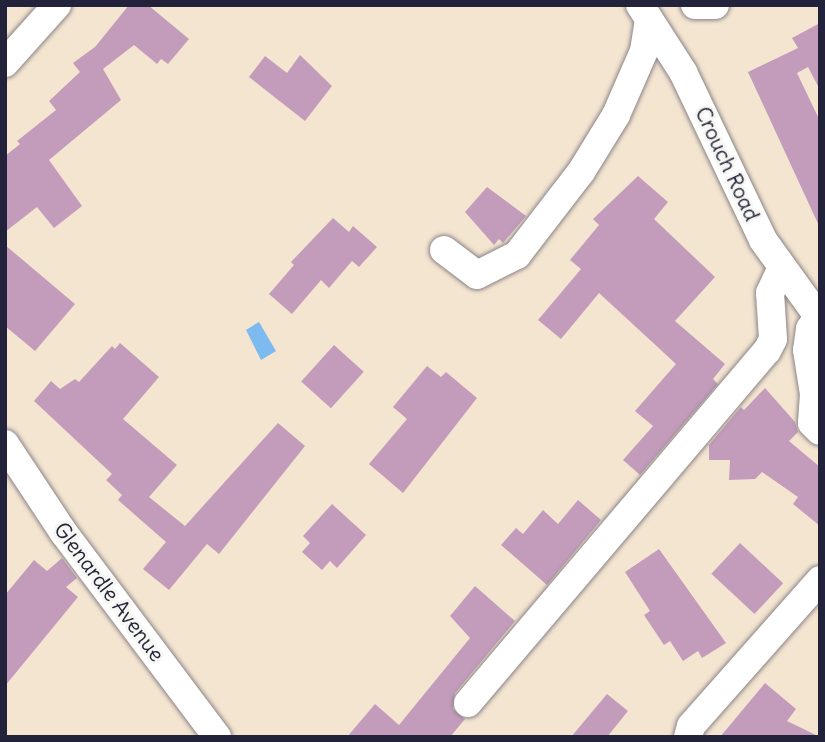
<!DOCTYPE html>
<html>
<head>
<meta charset="utf-8">
<style>
  body { margin:0 }
  #map { position:relative; width:825px; height:742px; overflow:hidden; background:#f4e5d1; font-family:Delius,sans-serif }
  div>[style] { position:absolute }
  [style*='--x'] { left:calc(var(--x)*1px); top:calc(var(--y)*1px); width:calc(var(--w)*1px); rotate:calc(var(--a)*1deg) }
  .water>* { inset:0; background:#7cbaef }
  .building>* { inset:0; background:#c39cbc; transform-origin:0 0 }
  .roads { filter:drop-shadow(0 0 2px #8b8486) drop-shadow(0 0 2px #8b8486) }
  .minor>* { height:28px; margin:-14px; padding:0 14px; transform-origin:14px; border-radius:14px; background:#fff }
  span { translate:-50% -50%; white-space:nowrap; text-align:center; line-height:1.15; -webkit-text-stroke:6px #f6f6f2; paint-order:stroke }
  .street-label { font-size:21px; color:#22223b }
  .frame { position:absolute; inset:0; border:7px solid #22223b; pointer-events:none }
</style>
</head>
<body>
<div id="map">
  <div class="water">
    <div style="clip-path:polygon(259px 322px,276px 351px,261px 360px,246px 330px)"></div>
  </div>
  <div class="building">
    <div style="clip-path:polygon(129px 5px,148px 5px,189px 39px,168px 64px,161px 59px,157px 64px,134px 45px,103px 69px,121px 100px,49px 160px,82px 206px,54px 228px,37px 207px,5px 232px,5px 156px,20px 144px,17px 141px,56px 110px,49px 101px,80px 72px,73px 63px,95px 47px)"></div>
    <div style="clip-path:polygon(820px 23px,820px 90px,808px 67px,797px 73px,820px 121px,820px 228px,748px 72px,798px 48px,792px 38px)"></div>
    <div style="clip-path:polygon(300px 55px,332px 86px,305px 121px,249px 77px,265px 56px,287px 73px)"></div>
    <div style="clip-path:polygon(638px 176px,668px 202px,654px 219px,715px 277px,675px 321px,725px 364px,713px 379px,718px 384px,640px 475px,623px 460px,653px 426px,635px 411px,676px 364px,599px 293px,561px 339px,538px 320px,581px 269px,570px 260px,599px 225px,593px 219px)"></div>
    <div style="clip-path:polygon(487px 187px,526px 216px,503px 243px,499px 239px,494px 245px,465px 212px)"></div>
    <div style="clip-path:polygon(333px 218px,349px 232px,353px 226px,377px 247px,359px 267px,352px 261px,329px 288px,321px 280px,292px 314px,269px 294px,294px 265px,291px 262px)"></div>
    <div style="clip-path:polygon(5px 245px,75px 304px,35px 351px,5px 326px)"></div>
    <div style="clip-path:polygon(120px 343px,159px 377px,123px 419px,177px 465px,149px 497px,185px 526px,278px 423px,305px 446px,219px 554px,207px 544px,169px 590px,143px 569px,166px 542px,118px 500px,122px 495px,106px 480px,112px 474px,34px 401px,51px 381px,60px 389px,75px 379px,79px 382px,112px 346px,115px 349px)"></div>
    <div style="left:334px;top:345px;width:40px;height:49px;rotate:42deg"></div>
    <div style="clip-path:polygon(427px 366px,441px 377px,446px 372px,477px 398px,403px 493px,369px 464px,407px 419px,393px 407px)"></div>
    <div style="clip-path:polygon(765px 388px,795px 422px,798px 432px,789px 441px,820px 467px,820px 526px,793px 504px,798px 497px,762px 472px,755px 479px,729px 480px,730px 460px,709px 460px,709px 445px,741px 407px,744px 410px)"></div>
    <div style="clip-path:polygon(578px 500px,601px 520px,547px 585px,501px 545px,516px 528px,523px 534px,543px 510px,558px 524px)"></div>
    <div style="clip-path:polygon(332px 504px,366px 535px,337px 568px,330px 561px,322px 570px,302px 552px,310px 543px,303px 536px)"></div>
    <div style="left:740px;top:543px;width:59px;height:42px;rotate:43deg"></div>
    <div style="clip-path:polygon(659px 549px,726px 643px,702px 658px,698px 651px,683px 661px,670px 641px,664px 645px,644px 615px,650px 611px,625px 572px)"></div>
    <div style="clip-path:polygon(62px 558px,77px 578px,66px 587px,78px 597px,5px 686px,5px 595px,34px 560px,47px 571px)"></div>
    <div style="clip-path:polygon(475px 586px,515px 621px,455px 693px,453px 709px,465px 719px,450px 737px,347px 737px,375px 704px,399px 725px,470px 638px,450px 616px)"></div>
    <div style="clip-path:polygon(765px 683px,796px 709px,787px 721px,820px 737px,720px 737px)"></div>
    <div style="clip-path:polygon(607px 694px,628px 711px,607px 737px,571px 737px)"></div>
  </div>
  <div class="roads">
    <div class="minor">
      <div style="--x:640;--y:5;--w:80;--a:57.3"></div>
      <div style="--x:683;--y:72;--w:186;--a:64.5"></div>
      <div style="--x:763;--y:240;--w:97;--a:54.2"></div>
      <div style="--x:695;--y:5;--w:20;--a:0"></div>
      <div style="--x:5;--y:63;--w:78;--a:-48.1"></div>
      <div style="--x:444;--y:250;--w:41;--a:37.1"></div>
      <div style="--x:477;--y:275;--w:45;--a:-26.6"></div>
      <div style="--x:517;--y:255;--w:105;--a:-52.4"></div>
      <div style="--x:581;--y:172;--w:67;--a:-58.4"></div>
      <div style="--x:616;--y:115;--w:70;--a:-66.4"></div>
      <div style="--x:644;--y:51;--w:32;--a:-81"></div>
      <div style="--x:818;--y:317;--w:14;--a:124"></div>
      <div style="--x:810;--y:329;--w:21;--a:98"></div>
      <div style="--x:807;--y:350;--w:45;--a:81"></div>
      <div style="--x:814;--y:394;--w:29;--a:94"></div>
      <div style="--x:812;--y:423;--w:11;--a:45"></div>
      <div style="--x:5;--y:444;--w:107;--a:56.5"></div>
      <div style="--x:64;--y:533;--w:255;--a:53.1"></div>
      <div style="--x:468;--y:703;--w:462;--a:-49.7"></div>
      <div style="--x:767;--y:351;--w:13;--a:-63"></div>
      <div style="--x:773;--y:339;--w:46;--a:-93.7"></div>
      <div style="--x:770;--y:293;--w:26;--a:-65"></div>
      <div style="--x:688;--y:737;--w:11;--a:-75"></div>
      <div style="--x:691;--y:726;--w:195;--a:-48.5"></div>
    </div>
  </div>
  <div class="street-label">
    <span style="left:727px;top:164px;rotate:65deg">Crouch Road</span>
    <span style="left:109px;top:592px;rotate:53deg">Glenardle Avenue</span>
  </div>
  <div class="frame"></div>
</div>
</body>
</html>
